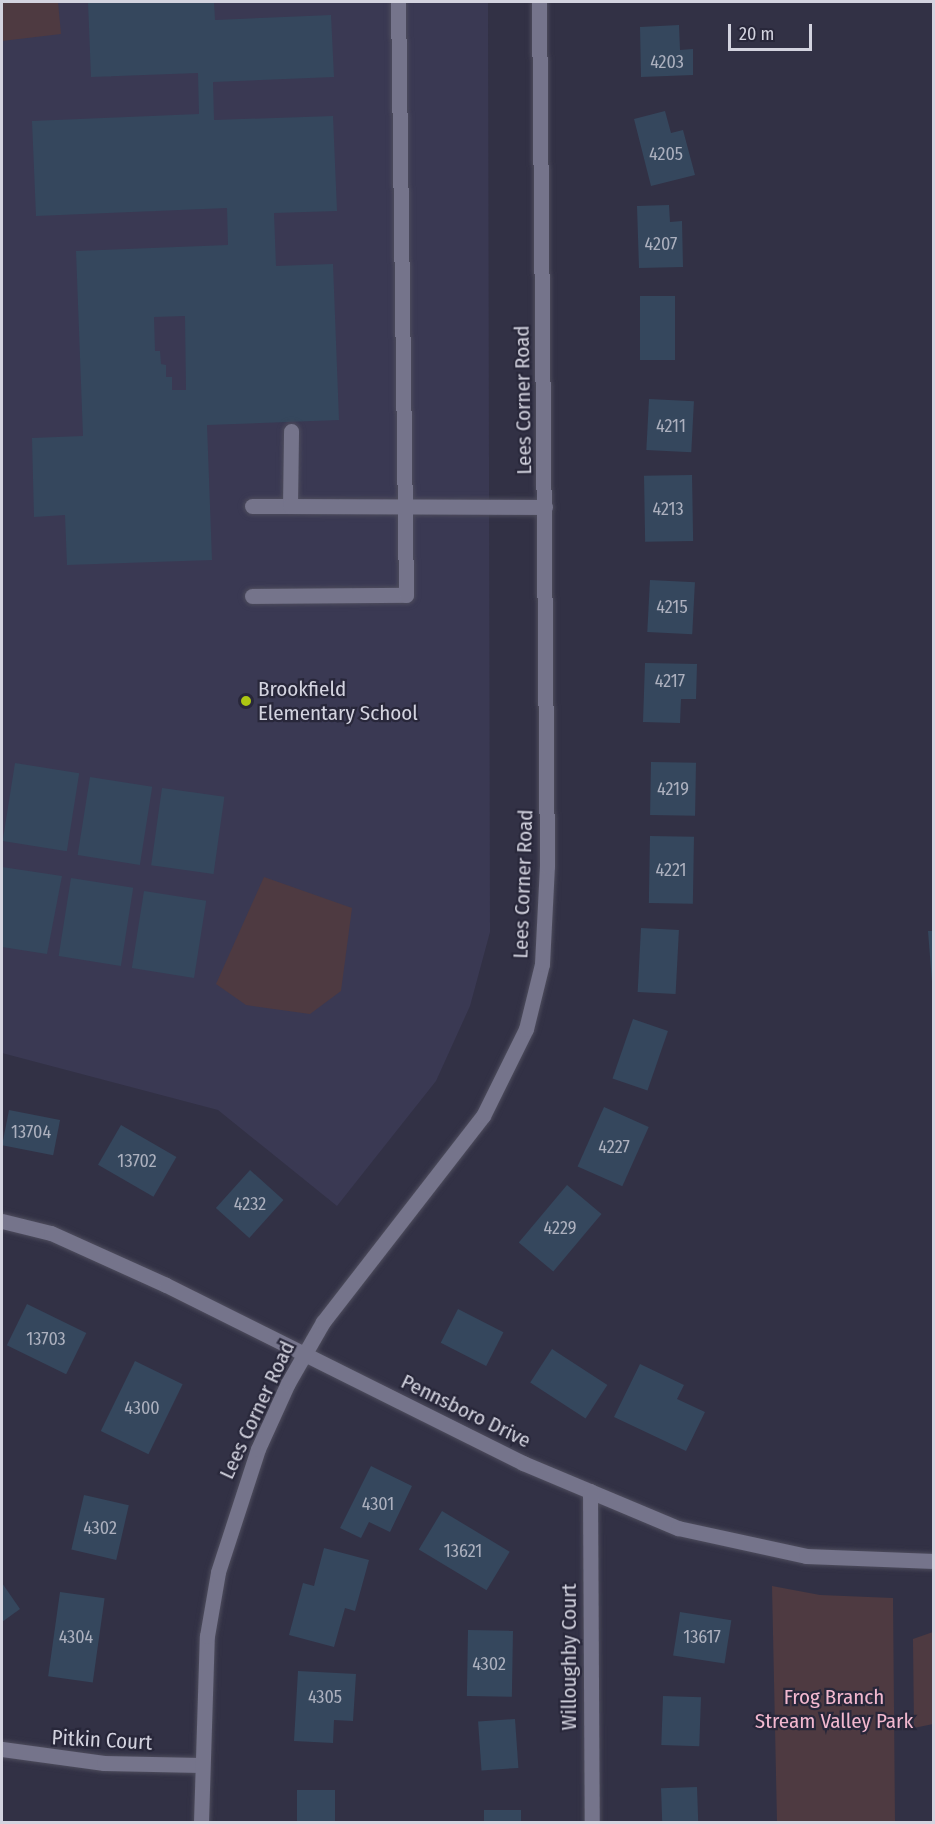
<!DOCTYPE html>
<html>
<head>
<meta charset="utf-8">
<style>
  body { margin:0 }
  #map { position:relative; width:935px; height:1824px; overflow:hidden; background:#323145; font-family:"Fira Sans Condensed",sans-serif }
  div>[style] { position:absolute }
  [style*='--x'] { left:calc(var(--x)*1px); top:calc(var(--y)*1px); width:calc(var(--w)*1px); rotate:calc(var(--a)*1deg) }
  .built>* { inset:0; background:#3a3953 }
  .green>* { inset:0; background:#4e3a41 }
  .building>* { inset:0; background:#35475d; transform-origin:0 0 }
  .roads { filter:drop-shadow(0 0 2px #4e4d5d) drop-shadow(0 0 2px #4e4d5d) }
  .minor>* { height:15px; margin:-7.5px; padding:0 7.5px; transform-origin:7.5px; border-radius:7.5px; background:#75748b }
  .dots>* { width:16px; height:16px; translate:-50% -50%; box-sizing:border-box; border:3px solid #28273a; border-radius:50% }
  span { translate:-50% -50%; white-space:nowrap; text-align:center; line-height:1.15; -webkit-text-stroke:4.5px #28273a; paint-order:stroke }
  .number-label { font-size:18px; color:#acb0be }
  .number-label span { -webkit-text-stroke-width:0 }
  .street-label { font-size:21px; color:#d3d3df }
  .poi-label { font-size:21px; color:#d3d3df }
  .left { translate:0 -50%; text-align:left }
  .park-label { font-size:21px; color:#f2b8cf }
  .frame { position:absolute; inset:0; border:3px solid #d3d3df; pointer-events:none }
  .scale { position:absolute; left:728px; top:24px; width:84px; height:27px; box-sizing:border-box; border:3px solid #d3d3df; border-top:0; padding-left:8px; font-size:18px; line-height:21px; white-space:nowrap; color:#d3d3df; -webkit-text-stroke:4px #28273a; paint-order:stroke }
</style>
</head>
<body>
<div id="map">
  <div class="built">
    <div style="clip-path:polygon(2px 2px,488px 2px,490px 932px,470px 1006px,436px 1081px,337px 1206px,218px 1110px,2px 1053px)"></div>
  </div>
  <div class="green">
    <div style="clip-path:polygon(2px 2px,58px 2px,61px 34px,2px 41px)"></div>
    <div style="clip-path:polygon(264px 877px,352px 908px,341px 991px,310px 1014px,246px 1005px,216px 984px)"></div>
    <div style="clip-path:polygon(772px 1586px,820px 1595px,893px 1598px,895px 1822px,777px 1822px)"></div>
    <div style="clip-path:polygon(933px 1632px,933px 1724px,914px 1728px,913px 1639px)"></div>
  </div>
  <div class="building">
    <div style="clip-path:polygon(evenodd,88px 2px,214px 2px,215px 20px,331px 15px,334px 77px,213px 82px,214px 120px,333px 116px,337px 211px,274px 213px,276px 266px,333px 264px,339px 420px,207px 425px,212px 560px,67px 565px,65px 515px,34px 517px,32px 438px,83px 436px,76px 251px,228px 245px,227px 208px,36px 216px,32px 121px,199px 114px,198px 73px,91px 77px,88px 2px,185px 316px,186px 390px,172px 390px,172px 377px,166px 377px,166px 365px,161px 364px,160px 351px,155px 351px,154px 317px,185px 316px)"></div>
    <div style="clip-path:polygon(679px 25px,680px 50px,693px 49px,693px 75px,641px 77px,640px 27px)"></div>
    <div style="clip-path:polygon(665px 111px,671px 133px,683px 130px,695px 175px,651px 186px,634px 119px)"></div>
    <div style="clip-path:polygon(669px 205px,670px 222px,682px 221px,683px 267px,639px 268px,637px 206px)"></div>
    <div style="left:640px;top:296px;width:35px;height:64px"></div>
    <div style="left:649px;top:399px;width:45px;height:51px;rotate:3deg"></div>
    <div style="left:692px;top:475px;width:66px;height:48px;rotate:89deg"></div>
    <div style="left:650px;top:580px;width:45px;height:52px;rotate:3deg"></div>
    <div style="clip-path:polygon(645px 663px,697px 664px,696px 699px,681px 699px,680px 723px,643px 722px)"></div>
    <div style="left:651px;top:762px;width:45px;height:53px;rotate:1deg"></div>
    <div style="left:15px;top:763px;width:65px;height:79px;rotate:9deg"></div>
    <div style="left:90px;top:777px;width:63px;height:79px;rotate:9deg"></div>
    <div style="left:162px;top:788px;width:63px;height:78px;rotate:8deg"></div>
    <div style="left:650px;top:836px;width:44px;height:67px;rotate:1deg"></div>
    <div style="clip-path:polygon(2px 867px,62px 876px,47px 954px,2px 947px)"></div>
    <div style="left:71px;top:878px;width:63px;height:79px;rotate:9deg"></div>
    <div style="left:144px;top:891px;width:63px;height:78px;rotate:9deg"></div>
    <div style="left:641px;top:928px;width:38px;height:64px;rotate:3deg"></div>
    <div style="clip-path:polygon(928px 931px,934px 931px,934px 982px,932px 982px)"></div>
    <div style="left:633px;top:1019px;width:37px;height:63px;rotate:19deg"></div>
    <div style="left:604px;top:1107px;width:49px;height:65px;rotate:24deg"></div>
    <div style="left:9px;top:1110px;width:52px;height:36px;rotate:11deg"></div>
    <div style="left:121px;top:1125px;width:64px;height:46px;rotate:30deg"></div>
    <div style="left:250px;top:1170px;width:45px;height:51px;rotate:42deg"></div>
    <div style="left:567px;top:1185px;width:45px;height:75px;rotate:40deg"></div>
    <div style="left:27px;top:1304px;width:66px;height:46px;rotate:26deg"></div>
    <div style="left:458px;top:1309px;width:51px;height:38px;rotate:27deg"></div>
    <div style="left:552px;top:1349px;width:66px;height:40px;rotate:33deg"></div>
    <div style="left:135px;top:1361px;width:53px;height:78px;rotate:26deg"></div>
    <div style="clip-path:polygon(640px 1364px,684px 1385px,677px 1399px,705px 1412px,686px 1451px,614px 1417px)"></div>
    <div style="clip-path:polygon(371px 1466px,412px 1486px,390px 1532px,369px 1522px,361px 1538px,340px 1528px)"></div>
    <div style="left:84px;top:1495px;width:46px;height:56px;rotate:13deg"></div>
    <div style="left:442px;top:1511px;width:79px;height:45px;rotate:31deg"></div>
    <div style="clip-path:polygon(324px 1548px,369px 1560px,355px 1611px,345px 1608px,334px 1647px,289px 1635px,303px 1583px,314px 1586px)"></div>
    <div style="clip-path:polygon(2px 1583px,20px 1609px,2px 1622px)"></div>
    <div style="left:60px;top:1592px;width:45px;height:85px;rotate:8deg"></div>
    <div style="left:680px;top:1612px;width:52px;height:44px;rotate:9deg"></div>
    <div style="left:468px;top:1630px;width:45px;height:66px;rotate:1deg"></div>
    <div style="clip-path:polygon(298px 1671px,356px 1674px,353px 1721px,334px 1720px,333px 1743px,294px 1741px)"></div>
    <div style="left:663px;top:1696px;width:38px;height:49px;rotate:2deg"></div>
    <div style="left:515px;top:1719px;width:49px;height:37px;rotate:86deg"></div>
    <div style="left:697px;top:1787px;width:35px;height:36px;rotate:88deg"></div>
    <div style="left:297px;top:1790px;width:38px;height:32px"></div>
    <div style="left:484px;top:1810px;width:37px;height:12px"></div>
  </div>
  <div class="roads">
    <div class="minor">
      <div style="--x:252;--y:506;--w:38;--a:0"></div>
      <div style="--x:290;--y:506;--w:75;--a:-89.2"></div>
      <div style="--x:290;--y:506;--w:255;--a:0.2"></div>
      <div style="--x:252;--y:596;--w:154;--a:-0.4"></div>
      <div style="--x:406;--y:595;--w:593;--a:-90.77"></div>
      <div style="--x:2;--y:1221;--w:50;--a:13.8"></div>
      <div style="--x:51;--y:1233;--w:126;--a:24.3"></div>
      <div style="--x:166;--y:1285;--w:399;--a:26.5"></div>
      <div style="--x:523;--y:1463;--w:168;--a:22.8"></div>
      <div style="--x:678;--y:1528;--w:131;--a:12.3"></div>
      <div style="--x:806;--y:1556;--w:128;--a:2.2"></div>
      <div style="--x:590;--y:1491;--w:331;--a:89.7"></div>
      <div style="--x:2;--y:1749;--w:103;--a:7.8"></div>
      <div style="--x:104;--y:1763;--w:97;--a:1.2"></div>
      <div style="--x:201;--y:1822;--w:186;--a:-88.2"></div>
      <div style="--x:207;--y:1636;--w:65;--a:-80.2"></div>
      <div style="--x:218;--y:1572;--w:129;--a:-72"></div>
      <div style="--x:258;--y:1449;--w:72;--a:-65.6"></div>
      <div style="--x:288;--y:1383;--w:70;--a:-60.2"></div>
      <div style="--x:323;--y:1322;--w:261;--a:-52.2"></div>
      <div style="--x:483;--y:1116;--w:97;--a:-63.7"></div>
      <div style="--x:526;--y:1029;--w:67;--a:-76.2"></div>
      <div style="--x:542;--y:964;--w:98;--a:-87.1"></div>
      <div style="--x:547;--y:866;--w:864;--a:-90.53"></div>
    </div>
  </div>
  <div class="dots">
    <div style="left:246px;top:701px;background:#acc612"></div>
  </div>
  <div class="number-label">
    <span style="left:667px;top:62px">4203</span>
    <span style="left:666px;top:154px">4205</span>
    <span style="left:661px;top:244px">4207</span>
    <span style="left:671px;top:426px">4211</span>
    <span style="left:668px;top:509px">4213</span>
    <span style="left:672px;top:607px">4215</span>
    <span style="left:670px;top:681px">4217</span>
    <span style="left:673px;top:789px">4219</span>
    <span style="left:671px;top:870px">4221</span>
    <span style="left:31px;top:1132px">13704</span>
    <span style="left:614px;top:1147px">4227</span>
    <span style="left:137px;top:1161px">13702</span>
    <span style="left:250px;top:1204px">4232</span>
    <span style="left:560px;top:1228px">4229</span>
    <span style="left:46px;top:1339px">13703</span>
    <span style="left:142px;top:1408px">4300</span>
    <span style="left:378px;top:1504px">4301</span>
    <span style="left:100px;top:1528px">4302</span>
    <span style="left:463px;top:1551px">13621</span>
    <span style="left:76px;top:1637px">4304</span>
    <span style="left:702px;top:1637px">13617</span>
    <span style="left:489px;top:1664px">4302</span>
    <span style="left:325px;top:1697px">4305</span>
  </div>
  <div class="street-label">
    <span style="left:523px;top:400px;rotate:-91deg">Lees Corner Road</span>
    <span style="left:523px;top:884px;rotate:-88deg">Lees Corner Road</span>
    <span style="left:257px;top:1410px;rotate:-65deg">Lees Corner Road</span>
    <span style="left:466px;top:1411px;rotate:26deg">Pennsboro Drive</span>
    <span style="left:569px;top:1657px;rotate:-90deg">Willoughby Court</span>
    <span style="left:102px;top:1740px;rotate:3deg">Pitkin Court</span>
  </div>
  <div class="poi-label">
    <span class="left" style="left:258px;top:701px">Brookfield<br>Elementary School</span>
  </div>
  <div class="park-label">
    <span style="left:834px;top:1709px">Frog Branch<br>Stream Valley Park</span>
  </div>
  <div class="frame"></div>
  <div class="scale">20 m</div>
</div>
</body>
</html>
